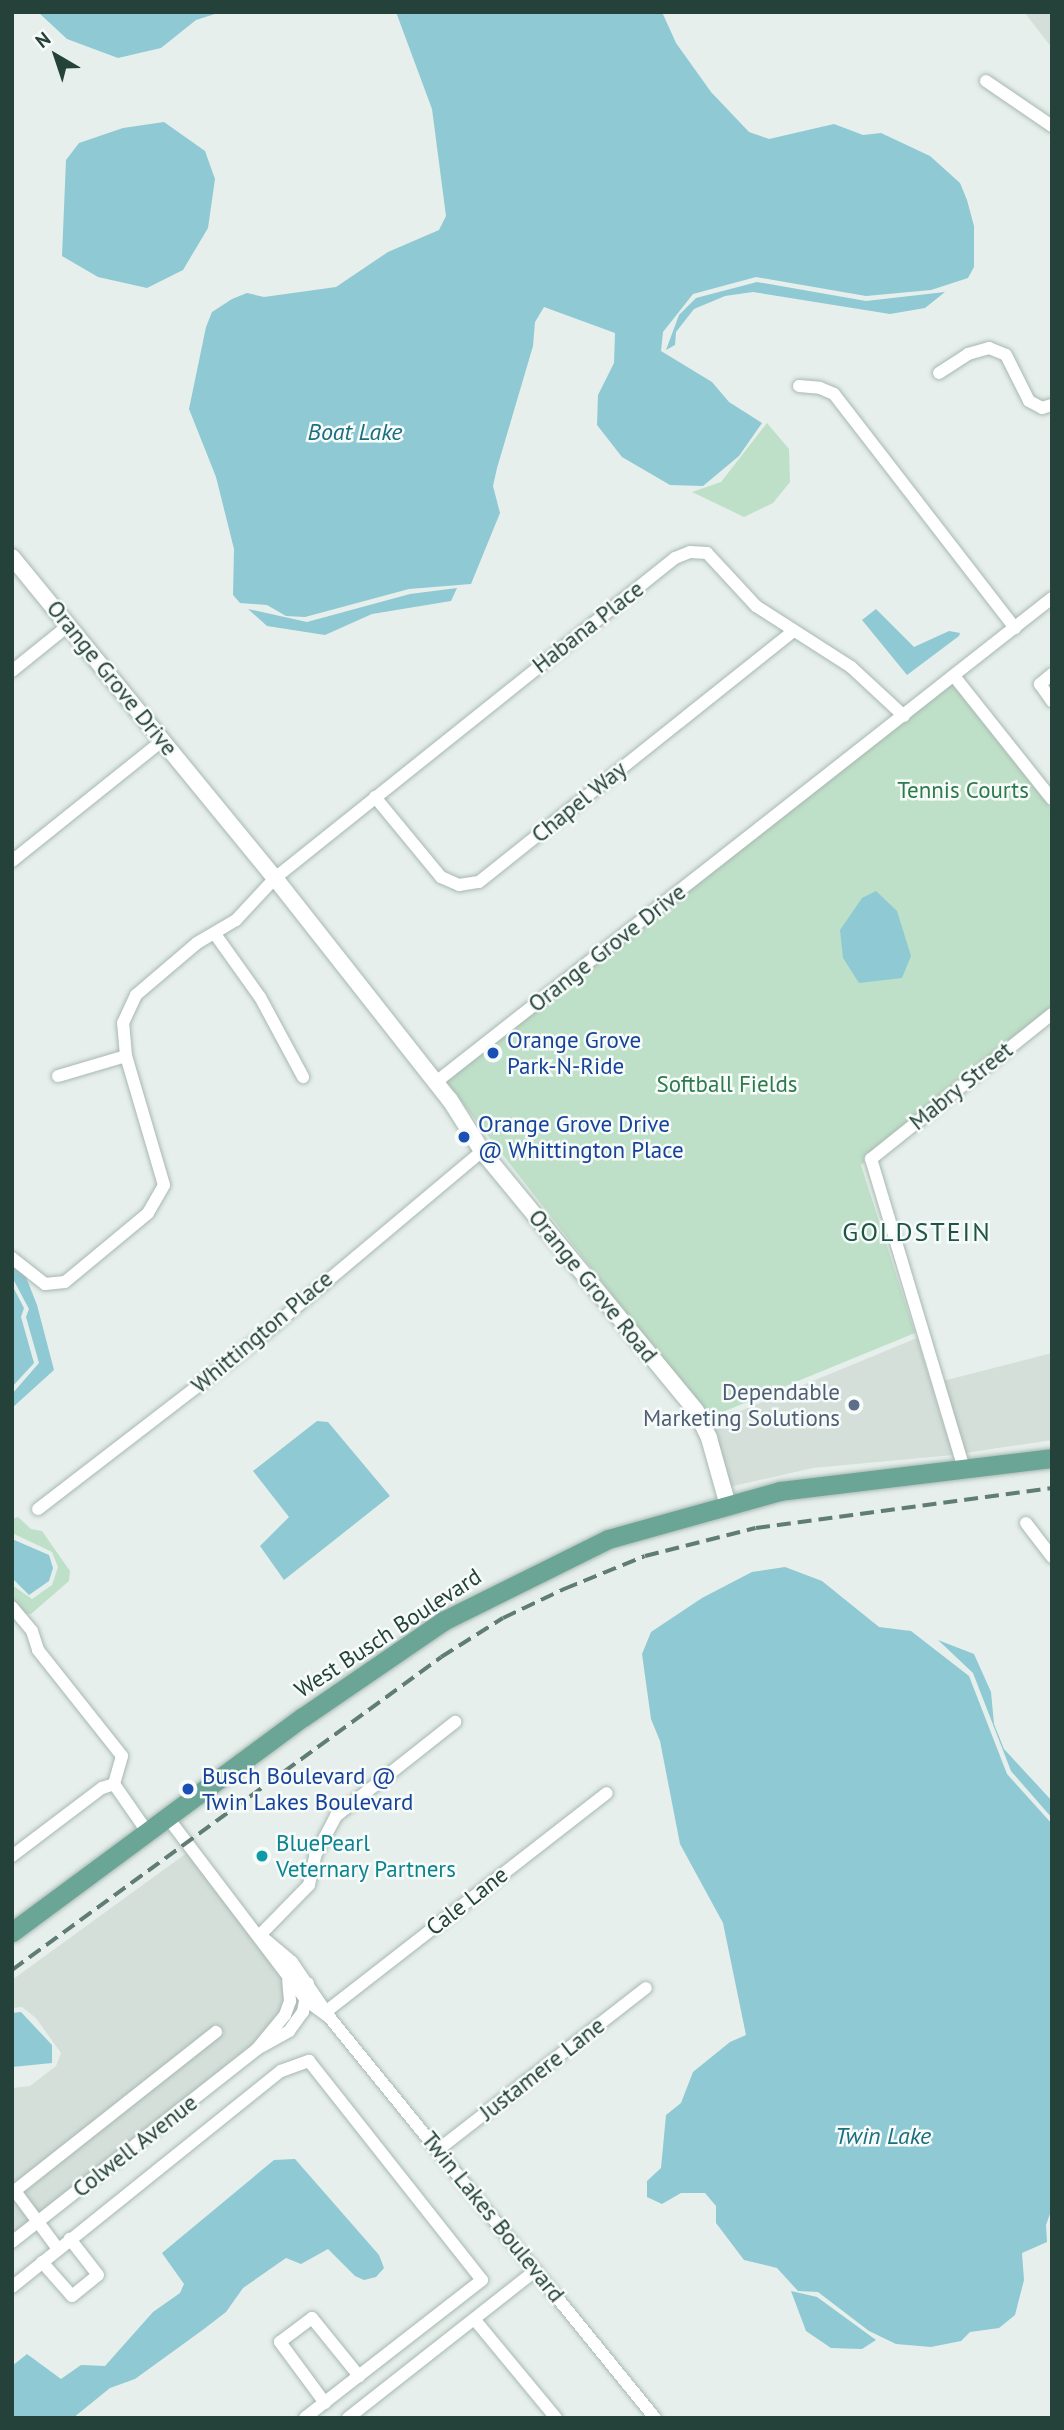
<!DOCTYPE html>
<html>
<head>
<meta charset="utf-8">
<style>
  body { margin:0 }
  #map { position:relative; width:1064px; height:2430px; overflow:hidden; background:#e6efeb; font-family:"PT Sans",sans-serif }
  div>[style] { position:absolute }
  [style*='--x'] { left:calc(var(--x)*1px); top:calc(var(--y)*1px); width:calc(var(--w)*1px); rotate:calc(var(--a)*1deg) }
  .built>* { inset:0; background:#d4dfda }
  .green>* { inset:0; background:#bfe0c8 }
  .water>* { inset:0; background:#8ec9d4 }
  .roads { filter:drop-shadow(0 0 2px #a8b8b2) drop-shadow(0 0 2px #a8b8b2) }
  .minor>* { height:12px; margin:-6px; padding:0 6px; transform-origin:6px; border-radius:6px; background:#fff }
  .tertiary>* { height:16px; margin:-8px; padding:0 8px; transform-origin:8px; border-radius:8px; background:#fff }
  .primary>* { height:19px; margin:-9.5px; padding:0 9.5px; transform-origin:9.5px; border-radius:9.5px; background:#6aa596 }
  .rail>* { height:3.5px; margin-top:-1.75px; transform-origin:0; background:repeating-linear-gradient(90deg,#5f7d75 0 14px,transparent 0 21px) }
  .dots>* { width:19px; height:19px; translate:-50% -50%; box-sizing:border-box; border:4px solid #f7fbf9; border-radius:50% }
  span { translate:-50% -50%; white-space:nowrap; text-align:center; line-height:1.15; -webkit-text-stroke:5px #f7fbf9; paint-order:stroke }
  .street-label { font-size:23px; color:#24423a }
  .park-label { font-size:23px; color:#2d7a4b }
  .transit-label { font-size:23px; color:#164399 }
  .left { translate:0 -50%; text-align:left }
  .service-label { font-size:23px; color:#4e5e75 }
  .right { translate:-100% -50%; text-align:right }
  .culture-label { font-size:23px; color:#0d838f }
  .water-label { font-size:24px; color:#1c6f80; font-style:italic }
  .quarter-label { font-size:26px; color:#1f5548; letter-spacing:2px }
  .frame { position:absolute; inset:0; border:14px solid #24423a; pointer-events:none }
  .north { position:absolute; left:21px; top:21px; width:70px; height:70px; -webkit-text-stroke:5px #f7fbf9; paint-order:stroke; rotate:321deg; font-size:19px; font-weight:700; line-height:28px; text-align:center; color:#24423a }
  .north::after { content:''; display:block; margin:auto; width:24px; height:32px; background:#24423a; clip-path:polygon(50% 0,100% 100%,50% 72%,0 100%) }
</style>
</head>
<body>
<div id="map">
  <div class="built">
    <div style="clip-path:polygon(1024px 12px,1052px 12px,1052px 48px)"></div>
    <div style="clip-path:polygon(917px 1338px,953px 1455px,813px 1468px,729px 1487px,709px 1424px)"></div>
    <div style="clip-path:polygon(1052px 1353px,1052px 1440px,965px 1453px,943px 1381px)"></div>
    <div style="clip-path:polygon(188px 1852px,282px 1979px,285px 1999px,280px 2012px,250px 2047px,39px 2213px,23px 2193px,224px 2033px,216px 2024px,12px 2185px,12px 2088px,30px 2086px,56px 2066px,61px 2053px,36px 2018px,22px 2007px,12px 2008px,12px 1980px)"></div>
    <div style="clip-path:polygon(14px 2200px,31px 2220px,12px 2234px,12px 2201px)"></div>
  </div>
  <div class="green">
    <div style="clip-path:polygon(767px 423px,789px 449px,790px 482px,773px 503px,744px 517px,692px 492px,721px 482px)"></div>
    <div style="clip-path:polygon(952px 684px,1052px 810px,1052px 1009px,861px 1165px,915px 1333px,708px 1418px,446px 1082px)"></div>
    <div style="clip-path:polygon(18px 1517px,31px 1529px,42px 1531px,70px 1571px,69px 1581px,31px 1614px,25px 1614px,12px 1598px,12px 1585px,32px 1599px,52px 1585px,58px 1567px,52px 1552px,12px 1533px,12px 1519px)"></div>
  </div>
  <div class="water">
    <div style="clip-path:polygon(38px 12px,221px 12px,196px 20px,161px 48px,118px 58px,67px 39px)"></div>
    <div style="clip-path:polygon(396px 12px,662px 12px,676px 43px,711px 92px,749px 132px,769px 139px,834px 124px,863px 135px,881px 133px,930px 156px,960px 183px,967px 200px,974px 226px,974px 267px,968px 278px,931px 290px,866px 296px,756px 277px,693px 294px,663px 332px,661px 351px,712px 382px,729px 402px,762px 423px,739px 456px,703px 486px,670px 485px,622px 457px,597px 425px,598px 395px,614px 363px,615px 333px,544px 307px,535px 322px,533px 346px,497px 468px,493px 486px,500px 513px,471px 584px,409px 589px,305px 617px,286px 616px,267px 605px,240px 603px,233px 595px,234px 549px,216px 477px,189px 409px,206px 327px,212px 312px,232px 299px,247px 293px,264px 297px,336px 287px,388px 252px,439px 230px,446px 216px,432px 109px)"></div>
    <div style="clip-path:polygon(164px 122px,205px 151px,215px 179px,208px 228px,183px 270px,147px 288px,98px 277px,62px 256px,66px 160px,79px 143px,123px 128px)"></div>
    <div style="clip-path:polygon(757px 282px,866px 301px,945px 292px,925px 308px,890px 314px,753px 292px,725px 296px,694px 309px,676px 332px,675px 345px,666px 350px,679px 315px,696px 298px)"></div>
    <div style="clip-path:polygon(457px 588px,451px 601px,372px 614px,325px 635px,267px 626px,248px 609px,307px 622px,410px 594px)"></div>
    <div style="clip-path:polygon(876px 609px,914px 647px,949px 631px,960px 633px,959px 636px,907px 675px,862px 620px)"></div>
    <div style="clip-path:polygon(876px 891px,897px 911px,911px 956px,902px 978px,859px 983px,843px 958px,840px 930px,862px 898px)"></div>
    <div style="clip-path:polygon(12px 1263px,26px 1277px,37px 1305px,54px 1370px,12px 1408px,12px 1394px,39px 1363px,26px 1317px,29px 1309px,12px 1277px)"></div>
    <div style="clip-path:polygon(12px 1285px,24px 1308px,21px 1317px,34px 1363px,12px 1387px)"></div>
    <div style="clip-path:polygon(317px 1421px,328px 1422px,390px 1496px,284px 1580px,260px 1546px,289px 1517px,253px 1471px)"></div>
    <div style="clip-path:polygon(12px 1539px,49px 1555px,53px 1568px,49px 1581px,29px 1595px,12px 1578px)"></div>
    <div style="clip-path:polygon(785px 1567px,822px 1581px,879px 1627px,911px 1631px,969px 1676px,1007px 1774px,1052px 1824px,1052px 2208px,1046px 2225px,1047px 2242px,1022px 2253px,1024px 2280px,1015px 2315px,999px 2328px,970px 2332px,961px 2341px,931px 2347px,896px 2344px,869px 2331px,818px 2292px,798px 2291px,777px 2268px,744px 2260px,716px 2223px,716px 2206px,705px 2193px,681px 2193px,662px 2204px,647px 2197px,647px 2181px,661px 2168px,666px 2115px,681px 2103px,693px 2072px,730px 2042px,746px 2035px,723px 1923px,680px 1844px,660px 1741px,651px 1719px,642px 1654px,651px 1632px,702px 1598px,752px 1572px)"></div>
    <div style="clip-path:polygon(938px 1640px,974px 1654px,991px 1692px,994px 1724px,1004px 1749px,1052px 1801px,1052px 1818px,1011px 1771px,973px 1673px)"></div>
    <div style="clip-path:polygon(21px 2012px,52px 2045px,52px 2063px,12px 2067px,12px 2013px)"></div>
    <div style="clip-path:polygon(295px 2159px,379px 2255px,384px 2268px,376px 2277px,364px 2280px,355px 2276px,328px 2249px,301px 2264px,286px 2258px,243px 2288px,226px 2312px,204px 2329px,135px 2379px,110px 2388px,73px 2418px,12px 2418px,12px 2366px,27px 2354px,61px 2379px,81px 2365px,105px 2366px,153px 2312px,180px 2293px,184px 2284px,162px 2253px,274px 2160px)"></div>
    <div style="clip-path:polygon(791px 2291px,817px 2297px,876px 2340px,862px 2349px,831px 2348px,806px 2331px)"></div>
  </div>
  <div class="roads">
    <div class="minor">
      <div style="--x:986;--y:81;--w:80;--a:34.3"></div>
      <div style="--x:939;--y:373;--w:35;--a:-33"></div>
      <div style="--x:968;--y:354;--w:22;--a:-16"></div>
      <div style="--x:989;--y:348;--w:18;--a:22"></div>
      <div style="--x:1006;--y:355;--w:51;--a:63.4"></div>
      <div style="--x:1029;--y:401;--w:15;--a:28"></div>
      <div style="--x:1042;--y:408;--w:10;--a:-17"></div>
      <div style="--x:799;--y:386;--w:21;--a:5"></div>
      <div style="--x:820;--y:388;--w:15;--a:23"></div>
      <div style="--x:834;--y:394;--w:296;--a:52.3"></div>
      <div style="--x:12;--y:671;--w:73;--a:-38.9"></div>
      <div style="--x:1052;--y:674;--w:16;--a:140"></div>
      <div style="--x:1040;--y:684;--w:21;--a:55"></div>
      <div style="--x:954;--y:676;--w:157;--a:51.5"></div>
      <div style="--x:375;--y:797;--w:104;--a:50.5"></div>
      <div style="--x:441;--y:877;--w:20;--a:24"></div>
      <div style="--x:459;--y:885;--w:20;--a:-9"></div>
      <div style="--x:479;--y:882;--w:401;--a:-38.6"></div>
      <div style="--x:12;--y:861;--w:193;--a:-38.7"></div>
      <div style="--x:215;--y:934;--w:77;--a:54.5"></div>
      <div style="--x:260;--y:997;--w:91;--a:61.7"></div>
      <div style="--x:58;--y:1076;--w:71;--a:-16.4"></div>
      <div style="--x:436;--y:1082;--w:783;--a:-38.16"></div>
      <div style="--x:12;--y:1258;--w:42;--a:38.2"></div>
      <div style="--x:45;--y:1284;--w:20;--a:-6"></div>
      <div style="--x:65;--y:1282;--w:108;--a:-39.7"></div>
      <div style="--x:148;--y:1213;--w:32;--a:-60"></div>
      <div style="--x:164;--y:1185;--w:134;--a:-106.4"></div>
      <div style="--x:126;--y:1056;--w:33;--a:-95"></div>
      <div style="--x:123;--y:1023;--w:31;--a:-65"></div>
      <div style="--x:136;--y:995;--w:80;--a:-40.4"></div>
      <div style="--x:197;--y:943;--w:45;--a:-30.5"></div>
      <div style="--x:236;--y:920;--w:57;--a:-47.1"></div>
      <div style="--x:275;--y:878;--w:512;--a:-38.66"></div>
      <div style="--x:675;--y:558;--w:16;--a:-22"></div>
      <div style="--x:690;--y:552;--w:17;--a:3"></div>
      <div style="--x:707;--y:553;--w:72;--a:47.2"></div>
      <div style="--x:756;--y:606;--w:113;--a:32.7"></div>
      <div style="--x:851;--y:667;--w:72;--a:42.8"></div>
      <div style="--x:965;--y:1472;--w:327;--a:-106.7"></div>
      <div style="--x:871;--y:1159;--w:232;--a:-38.7"></div>
      <div style="--x:38;--y:1509;--w:269;--a:-37.6"></div>
      <div style="--x:251;--y:1345;--w:302;--a:-40"></div>
      <div style="--x:1026;--y:1523;--w:43;--a:52.6"></div>
      <div style="--x:12;--y:1607;--w:31;--a:50"></div>
      <div style="--x:32;--y:1631;--w:20;--a:72"></div>
      <div style="--x:38;--y:1650;--w:135;--a:51.6"></div>
      <div style="--x:122;--y:1756;--w:29;--a:106"></div>
      <div style="--x:114;--y:1784;--w:60;--a:55.2"></div>
      <div style="--x:168;--y:1818;--w:230;--a:52.8"></div>
      <div style="--x:307;--y:2001;--w:29;--a:36"></div>
      <div style="--x:12;--y:1856;--w:113;--a:-37.1"></div>
      <div style="--x:102;--y:1788;--w:13;--a:-18"></div>
      <div style="--x:260;--y:1935;--w:42;--a:40.2"></div>
      <div style="--x:292;--y:1962;--w:68;--a:55.8"></div>
      <div style="--x:330;--y:2018;--w:515;--a:50.91"></div>
      <div style="--x:260;--y:1935;--w:70;--a:-45.6"></div>
      <div style="--x:309;--y:1885;--w:30;--a:-78"></div>
      <div style="--x:315;--y:1856;--w:45;--a:-62.3"></div>
      <div style="--x:336;--y:1816;--w:152;--a:-38.3"></div>
      <div style="--x:328;--y:2010;--w:353;--a:-37.9"></div>
      <div style="--x:257;--y:2049;--w:44;--a:-50.5"></div>
      <div style="--x:285;--y:2015;--w:15;--a:-70"></div>
      <div style="--x:290;--y:2001;--w:21;--a:-95"></div>
      <div style="--x:439;--y:2149;--w:262;--a:-37.9"></div>
      <div style="--x:15;--y:2191;--w:72;--a:53.4"></div>
      <div style="--x:12;--y:2193;--w:260;--a:-38.3"></div>
      <div style="--x:12;--y:2242;--w:312;--a:-38.2"></div>
      <div style="--x:257;--y:2049;--w:37;--a:-29"></div>
      <div style="--x:289;--y:2031;--w:24;--a:-54"></div>
      <div style="--x:303;--y:2012;--w:29;--a:-80"></div>
      <div style="--x:42;--y:2262;--w:45;--a:48.6"></div>
      <div style="--x:72;--y:2296;--w:33;--a:-39"></div>
      <div style="--x:98;--y:2275;--w:46;--a:-127.9"></div>
      <div style="--x:12;--y:2287;--w:345;--a:-38.8"></div>
      <div style="--x:281;--y:2071;--w:30;--a:-20"></div>
      <div style="--x:309;--y:2061;--w:279;--a:51.7"></div>
      <div style="--x:482;--y:2280;--w:224;--a:142.1"></div>
      <div style="--x:475;--y:2320;--w:127;--a:50.4"></div>
      <div style="--x:325;--y:2403;--w:76;--a:-126.4"></div>
      <div style="--x:280;--y:2342;--w:40;--a:-37"></div>
      <div style="--x:312;--y:2318;--w:75;--a:51"></div>
      <div style="--x:348;--y:2418;--w:239;--a:-38.2"></div>
    </div>
    <div class="tertiary">
      <div style="--x:12;--y:557;--w:415;--a:50.7"></div>
      <div style="--x:275;--y:878;--w:283;--a:51.8"></div>
      <div style="--x:450;--y:1100;--w:60;--a:57.9"></div>
      <div style="--x:482;--y:1151;--w:337;--a:50.5"></div>
      <div style="--x:696;--y:1411;--w:30;--a:64"></div>
      <div style="--x:709;--y:1438;--w:66;--a:74.3"></div>
    </div>
    <div class="primary">
      <div style="--x:12;--y:1932;--w:362;--a:-36.5"></div>
      <div style="--x:303;--y:1717;--w:170;--a:-34.4"></div>
      <div style="--x:443;--y:1621;--w:184;--a:-26.4"></div>
      <div style="--x:608;--y:1539;--w:179;--a:-15.6"></div>
      <div style="--x:780;--y:1491;--w:274;--a:-6.9"></div>
    </div>
  </div>
  <div class="rail">
    <div style="--x:12;--y:1970;--w:531;--a:-36.11"></div>
    <div style="--x:441;--y:1657;--w:73;--a:-32.2"></div>
    <div style="--x:503;--y:1618;--w:68;--a:-25.4"></div>
    <div style="--x:564;--y:1589;--w:87;--a:-22.2"></div>
    <div style="--x:645;--y:1556;--w:114;--a:-14.2"></div>
    <div style="--x:756;--y:1528;--w:299;--a:-7.7"></div>
  </div>
  <div class="dots">
    <div style="left:493px;top:1053px;background:#1a4fb4"></div>
    <div style="left:464px;top:1137px;background:#1a4fb4"></div>
    <div style="left:854px;top:1405px;background:#5c6f8a"></div>
    <div style="left:188px;top:1789px;background:#1a4fb4"></div>
    <div style="left:262px;top:1856px;background:#0f9aa8"></div>
  </div>
  <div class="street-label">
    <span style="left:588px;top:627px;rotate:-38deg">Habana Place</span>
    <span style="left:112px;top:678px;rotate:51deg">Orange Grove Drive</span>
    <span style="left:579px;top:802px;rotate:-39deg">Chapel Way</span>
    <span style="left:607px;top:948px;rotate:-38deg">Orange Grove Drive</span>
    <span style="left:961px;top:1086px;rotate:-39deg">Mabry Street</span>
    <span style="left:593px;top:1286px;rotate:51deg">Orange Grove Road</span>
    <span style="left:262px;top:1332px;rotate:-40deg">Whittington Place</span>
    <span style="left:388px;top:1633px;rotate:-33deg">West Busch Boulevard</span>
    <span style="left:467px;top:1901px;rotate:-38deg">Cale Lane</span>
    <span style="left:542px;top:2069px;rotate:-38deg">Justamere Lane</span>
    <span style="left:135px;top:2146px;rotate:-38deg">Colwell Avenue</span>
    <span style="left:493px;top:2217px;rotate:51deg">Twin Lakes Boulevard</span>
  </div>
  <div class="park-label">
    <span style="left:963px;top:790px">Tennis Courts</span>
    <span style="left:727px;top:1084px">Softball Fields</span>
  </div>
  <div class="transit-label">
    <span class="left" style="left:507px;top:1053px">Orange Grove<br>Park-N-Ride</span>
    <span class="left" style="left:478px;top:1137px">Orange Grove Drive<br>@ Whittington Place</span>
    <span class="left" style="left:202px;top:1789px">Busch Boulevard @<br>Twin Lakes Boulevard</span>
  </div>
  <div class="service-label">
    <span class="right" style="left:840px;top:1405px">Dependable<br>Marketing Solutions</span>
  </div>
  <div class="culture-label">
    <span class="left" style="left:276px;top:1856px">BluePearl<br>Veternary Partners</span>
  </div>
  <div class="water-label">
    <span style="left:355px;top:432px">Boat Lake</span>
    <span style="left:883px;top:2136px">Twin Lake</span>
  </div>
  <div class="quarter-label">
    <span style="left:917px;top:1232px">GOLDSTEIN</span>
  </div>
  <div class="frame"></div>
  <div class="north">N</div>
</div>
</body>
</html>
